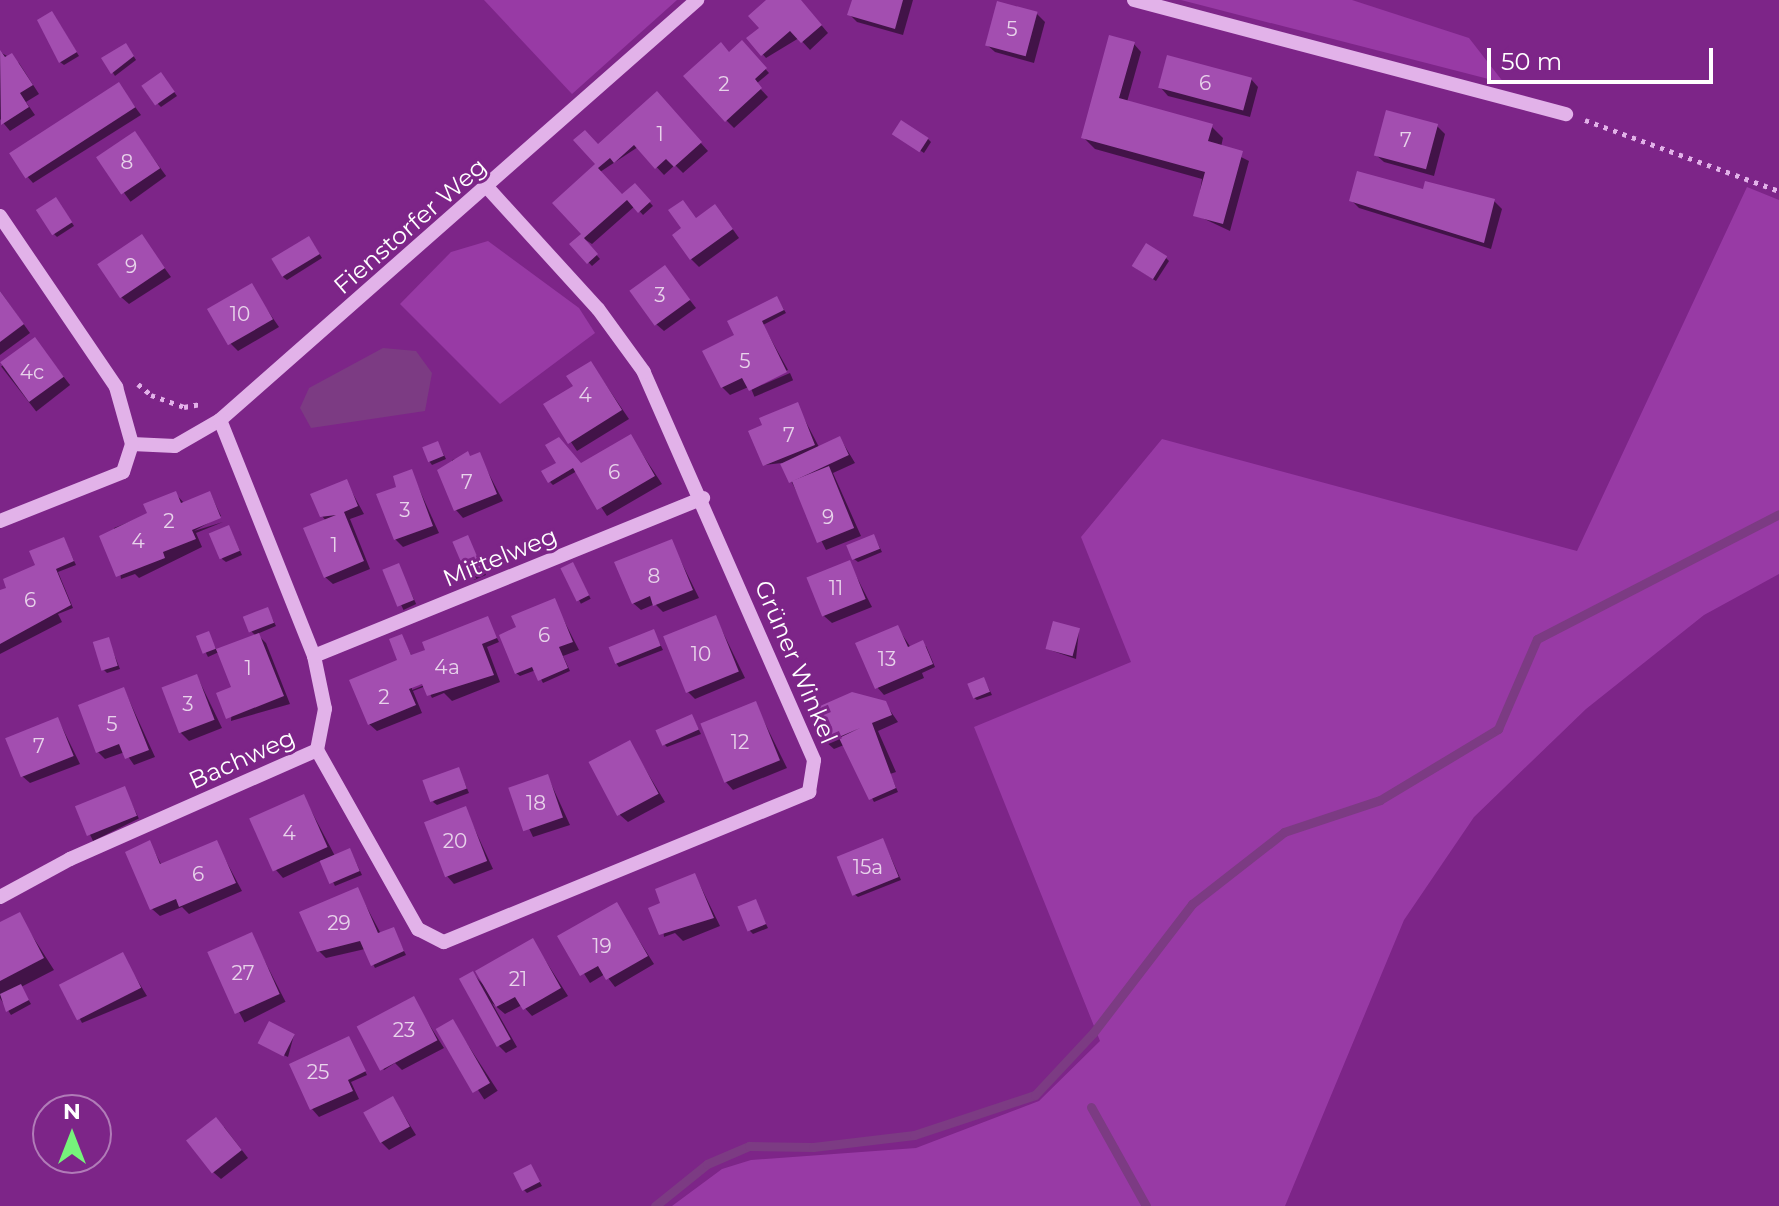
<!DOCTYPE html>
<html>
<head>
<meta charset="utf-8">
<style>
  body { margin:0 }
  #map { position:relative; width:1779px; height:1206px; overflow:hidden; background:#7d2588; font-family:Montserrat,sans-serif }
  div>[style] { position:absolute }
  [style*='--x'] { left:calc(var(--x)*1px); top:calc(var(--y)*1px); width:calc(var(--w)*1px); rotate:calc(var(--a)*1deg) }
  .green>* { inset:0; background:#983aa5 }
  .water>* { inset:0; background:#7c3b83 }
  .shadow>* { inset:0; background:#0007; transform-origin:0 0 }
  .stream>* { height:9px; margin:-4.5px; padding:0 4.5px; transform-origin:4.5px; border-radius:4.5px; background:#7c3b83 }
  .building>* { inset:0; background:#a34eb0; transform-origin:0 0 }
  .path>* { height:5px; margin-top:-2.5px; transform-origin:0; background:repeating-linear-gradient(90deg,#e2b2e9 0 4px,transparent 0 10px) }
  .minor>* { height:14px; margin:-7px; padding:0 7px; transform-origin:7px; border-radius:7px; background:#e2b2e9 }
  span { translate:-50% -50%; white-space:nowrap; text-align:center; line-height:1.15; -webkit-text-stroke:6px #7d2588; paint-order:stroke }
  .number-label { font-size:20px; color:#e8d3eb }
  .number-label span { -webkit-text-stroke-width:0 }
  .street-label { font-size:24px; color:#fff }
  .north { position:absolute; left:32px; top:1094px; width:80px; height:80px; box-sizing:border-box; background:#7d2588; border:2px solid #b17cb8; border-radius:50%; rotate:0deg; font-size:22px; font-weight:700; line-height:32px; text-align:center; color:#fff }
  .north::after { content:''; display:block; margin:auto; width:28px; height:36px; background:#76f37b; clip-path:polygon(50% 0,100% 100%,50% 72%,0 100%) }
  .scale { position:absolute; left:1487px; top:48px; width:226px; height:36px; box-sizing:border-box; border:4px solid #fff; border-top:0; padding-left:10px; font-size:24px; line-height:28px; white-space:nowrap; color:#fff; -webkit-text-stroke:6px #7d2588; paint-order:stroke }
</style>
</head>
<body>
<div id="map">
  <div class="green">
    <div style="clip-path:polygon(484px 0,677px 0,572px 94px)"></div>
    <div style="clip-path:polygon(1181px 0,1352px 0,1469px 38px,1504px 83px)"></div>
    <div style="clip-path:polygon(1747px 187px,1779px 200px,1779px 574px,1704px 615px,1586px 709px,1474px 817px,1404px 920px,1285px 1206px,672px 1206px,722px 1169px,751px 1160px,916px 1148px,1039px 1101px,1100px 1041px,974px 727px,1131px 662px,1081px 537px,1162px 439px,1577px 551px)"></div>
    <div style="clip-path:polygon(488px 241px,579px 308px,595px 333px,500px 404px,400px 304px,451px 252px)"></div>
  </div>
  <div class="water">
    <div style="clip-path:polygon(383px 348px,416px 351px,432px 373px,425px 411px,311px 428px,300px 408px,309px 388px)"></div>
  </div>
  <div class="shadow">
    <div style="clip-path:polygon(770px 0,800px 0,828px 33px,810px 50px,799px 38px,766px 58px,749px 39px,762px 28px)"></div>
    <div style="clip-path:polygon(854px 0,913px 0,903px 35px,857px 22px,850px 15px)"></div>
    <div style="clip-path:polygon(1037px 14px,1045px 22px,1034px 63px,995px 52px,987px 45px)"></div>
    <div style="clip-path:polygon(55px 17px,79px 56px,64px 65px,60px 62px)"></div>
    <div style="clip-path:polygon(742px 43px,769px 73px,756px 84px,768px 97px,734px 128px,726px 120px,730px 54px)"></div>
    <div style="clip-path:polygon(1134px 44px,1141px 52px,1127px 102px,1211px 126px,1223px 138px,1221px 147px,1249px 161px,1230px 231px,1196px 215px,1202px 179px,1095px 149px,1083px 137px)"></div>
    <div style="clip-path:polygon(129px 49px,136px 60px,115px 76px,104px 59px)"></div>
    <div style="clip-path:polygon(0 52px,19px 63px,39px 94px,26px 102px,35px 115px,10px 131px,0 119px)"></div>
    <div style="clip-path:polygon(164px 78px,177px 96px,161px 107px,158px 104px)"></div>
    <div style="clip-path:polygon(1251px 79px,1258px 87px,1250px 117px,1168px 96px,1161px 88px)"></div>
    <div style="clip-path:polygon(119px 85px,141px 115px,33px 183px,26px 175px)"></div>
    <div style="clip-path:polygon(664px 102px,708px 151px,683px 173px,675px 165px,664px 175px,638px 147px,600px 172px,622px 197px,634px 185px,653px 206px,643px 215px,635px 206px,592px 244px,581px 237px,600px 259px,592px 266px,572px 245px,583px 235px,598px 147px)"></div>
    <div style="clip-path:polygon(1437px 126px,1445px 134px,1434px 176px,1384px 162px,1376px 155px)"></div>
    <div style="left:135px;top:133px;width:53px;height:44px;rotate:54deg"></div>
    <div style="clip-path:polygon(898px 136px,928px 139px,931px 142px,924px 153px)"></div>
    <div style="clip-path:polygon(1424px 191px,1494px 201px,1502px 209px,1491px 249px,1359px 208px,1351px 200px)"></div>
    <div style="clip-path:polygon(59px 203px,74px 226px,57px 237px,54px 234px)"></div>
    <div style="clip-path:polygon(722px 214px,739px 238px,699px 267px,691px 259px,696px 220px)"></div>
    <div style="clip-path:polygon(142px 237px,171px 277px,129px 304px,121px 297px)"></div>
    <div style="clip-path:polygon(312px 242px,322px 258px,287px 280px,283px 277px)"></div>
    <div style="clip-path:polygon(1166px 258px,1169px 261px,1156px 281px,1137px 269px)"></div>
    <div style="clip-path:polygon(665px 268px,696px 308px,664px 331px,656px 324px)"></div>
    <div style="clip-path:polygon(251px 286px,279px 327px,238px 351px,230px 343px)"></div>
    <div style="clip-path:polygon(0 291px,30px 333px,0 355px)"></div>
    <div style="clip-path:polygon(777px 298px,786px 313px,763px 325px,788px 370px,730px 395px,722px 387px,737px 335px)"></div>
    <div style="left:35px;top:340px;width:57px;height:43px;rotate:52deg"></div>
    <div style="clip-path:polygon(591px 363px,629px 419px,577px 451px,546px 405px,575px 387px)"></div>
    <div style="left:790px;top:373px;width:8px;height:42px;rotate:67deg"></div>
    <div style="clip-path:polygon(797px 405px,819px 447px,840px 438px,855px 463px,833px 473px,861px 536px,826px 550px,782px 463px,764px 465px)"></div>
    <div style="clip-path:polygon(631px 437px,662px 484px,607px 516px,577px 471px,553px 485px,550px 482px,559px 464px,581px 466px)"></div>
    <div style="clip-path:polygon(438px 443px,446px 459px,432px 465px,429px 461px)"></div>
    <div style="clip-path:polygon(479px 455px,503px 501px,463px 518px,456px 510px,452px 460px)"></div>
    <div style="clip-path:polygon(411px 471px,439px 533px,403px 547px,395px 539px,399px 488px)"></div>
    <div style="clip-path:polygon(346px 481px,364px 514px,350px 519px,370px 569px,333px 584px,325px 577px,326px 521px,322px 516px)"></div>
    <div style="clip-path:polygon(175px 493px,184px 503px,212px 497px,221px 516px,194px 531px,223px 522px,196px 533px,202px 547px,139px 578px,135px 574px,121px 579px,114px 528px,149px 514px)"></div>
    <div style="clip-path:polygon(231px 531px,242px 555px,226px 562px,222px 559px)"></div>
    <div style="clip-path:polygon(874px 536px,882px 552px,858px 562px,854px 559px)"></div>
    <div style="clip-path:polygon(467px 537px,486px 575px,474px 580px,470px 577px)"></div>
    <div style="clip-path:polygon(64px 539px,76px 565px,58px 572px,73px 608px,58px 614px,62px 622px,0 654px,0 593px,38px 566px)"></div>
    <div style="clip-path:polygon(671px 541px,699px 598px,663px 612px,655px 604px,641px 610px,633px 603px)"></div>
    <div style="clip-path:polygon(849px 562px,872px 607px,832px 623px,824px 616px)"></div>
    <div style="left:573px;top:564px;width:39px;height:11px;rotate:63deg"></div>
    <div style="left:398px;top:565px;width:43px;height:14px;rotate:65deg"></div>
    <div style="clip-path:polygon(554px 601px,579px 650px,563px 656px,570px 671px,543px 683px,536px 670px,520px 676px,516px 673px)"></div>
    <div style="clip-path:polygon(268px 610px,276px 626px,257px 634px,266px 643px,290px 704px,231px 721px,233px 688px,219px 652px,208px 657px,198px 637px,208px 633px,217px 651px,256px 636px,251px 631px)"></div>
    <div style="clip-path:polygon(716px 618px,745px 678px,695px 699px,687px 691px)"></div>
    <div style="clip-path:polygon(evenodd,487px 619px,499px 642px,487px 647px,500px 682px,452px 701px,444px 693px,432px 698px,426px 686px,413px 691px,422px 713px,377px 731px,369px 724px,400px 661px,402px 636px,412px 657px,487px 619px,432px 682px,412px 690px,412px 686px,432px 682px)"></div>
    <div style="clip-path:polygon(898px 628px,911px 648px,926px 646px,935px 667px,922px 673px,924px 678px,884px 695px,877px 687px)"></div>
    <div style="clip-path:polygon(1079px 630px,1076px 659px,1047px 649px)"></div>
    <div style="clip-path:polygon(654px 632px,663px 650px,619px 667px,616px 663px)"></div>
    <div style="clip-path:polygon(108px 639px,120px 669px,107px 673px,104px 670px)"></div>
    <div style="clip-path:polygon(197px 676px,222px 728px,189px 741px,181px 733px)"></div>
    <div style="clip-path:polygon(984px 679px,992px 695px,977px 700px,973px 697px)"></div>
    <div style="clip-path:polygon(124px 689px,155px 757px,134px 765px,125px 752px,105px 759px,98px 752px)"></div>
    <div style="clip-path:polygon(755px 703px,787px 768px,733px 790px,726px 782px)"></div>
    <div style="clip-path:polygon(885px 703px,898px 722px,878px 731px,896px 772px,890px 774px,898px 792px,874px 802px,844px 745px,834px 749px,826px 742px)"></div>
    <div style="clip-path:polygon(692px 716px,701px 734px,667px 747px,664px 744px)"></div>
    <div style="clip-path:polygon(58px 719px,80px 764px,30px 783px,22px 776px)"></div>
    <div style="clip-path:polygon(629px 742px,665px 802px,628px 822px,620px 815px)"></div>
    <div style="clip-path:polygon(459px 770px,469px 793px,437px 805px,433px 802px)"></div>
    <div style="clip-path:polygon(548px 777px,570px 825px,533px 837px,511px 790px)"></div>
    <div style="left:124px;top:788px;width:34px;height:51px;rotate:64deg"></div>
    <div style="clip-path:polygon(304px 797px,335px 856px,352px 854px,362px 875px,335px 886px,322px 860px,283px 878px,276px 870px)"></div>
    <div style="clip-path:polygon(465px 808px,493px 869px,454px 884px,447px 876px)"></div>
    <div style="clip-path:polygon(883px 840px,901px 880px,858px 897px,854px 894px)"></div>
    <div style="clip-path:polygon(216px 842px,242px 891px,189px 914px,182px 907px,160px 916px,152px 909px,150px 843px,162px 866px)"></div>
    <div style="clip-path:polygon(695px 875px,720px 926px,683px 941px,675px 933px,664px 937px,660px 906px)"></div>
    <div style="clip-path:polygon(357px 889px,381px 934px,393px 929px,406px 955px,375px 968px,365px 949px,326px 958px,319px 951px)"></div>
    <div style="clip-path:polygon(755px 902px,768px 928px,753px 934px,750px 931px)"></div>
    <div style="clip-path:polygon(616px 904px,654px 964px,615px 987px,605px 974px,590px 983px,560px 936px)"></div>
    <div style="clip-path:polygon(19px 915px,54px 970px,21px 987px,31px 1004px,11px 1015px,0 998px,0 925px)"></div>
    <div style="left:251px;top:934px;width:76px;height:46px;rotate:63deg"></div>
    <div style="clip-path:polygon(533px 941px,568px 996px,532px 1016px,522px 1005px,505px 1014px,492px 1003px,517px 1047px,506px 1053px,499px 1046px,473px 974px,485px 986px)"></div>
    <div style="clip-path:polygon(122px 955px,147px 996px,82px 1023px,62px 985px)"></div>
    <div style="clip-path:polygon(413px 999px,444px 1048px,402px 1070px,395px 1063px,384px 1070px,381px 1066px)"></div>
    <div style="left:453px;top:1022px;width:82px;height:16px;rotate:57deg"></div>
    <div style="clip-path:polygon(294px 1035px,288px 1057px,264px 1046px)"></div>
    <div style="clip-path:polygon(349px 1038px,367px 1075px,351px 1082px,359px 1099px,319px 1117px,312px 1109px)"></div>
    <div style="clip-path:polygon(393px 1098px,416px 1135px,389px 1150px,381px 1142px)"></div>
    <div style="clip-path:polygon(224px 1127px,248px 1158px,221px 1179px,213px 1172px)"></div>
    <div style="clip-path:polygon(533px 1170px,542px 1186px,527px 1193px,524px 1190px)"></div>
  </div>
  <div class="stream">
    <div style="--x:1091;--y:1107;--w:113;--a:60.9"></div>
    <div style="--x:655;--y:1206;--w:67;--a:-38.9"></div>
    <div style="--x:707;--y:1164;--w:46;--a:-23.2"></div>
    <div style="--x:749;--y:1146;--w:64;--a:0.9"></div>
    <div style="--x:813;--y:1147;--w:102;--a:-6.8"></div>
    <div style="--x:914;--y:1135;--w:127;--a:-18.3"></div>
    <div style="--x:1035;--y:1095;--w:85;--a:-46.9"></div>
    <div style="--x:1093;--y:1033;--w:163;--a:-52.5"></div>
    <div style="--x:1192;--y:904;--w:117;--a:-38"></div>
    <div style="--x:1284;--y:832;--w:101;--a:-18.4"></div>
    <div style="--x:1380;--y:800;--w:138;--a:-31"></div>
    <div style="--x:1498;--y:729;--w:98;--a:-66.6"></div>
    <div style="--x:1537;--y:639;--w:272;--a:-27.3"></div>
  </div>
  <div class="building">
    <div style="clip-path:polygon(766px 0,801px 0,822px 25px,801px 43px,790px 31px,761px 56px,746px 38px,759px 28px,748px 16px)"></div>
    <div style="clip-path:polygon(852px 0,903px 0,895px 29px,847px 15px)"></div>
    <div style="left:997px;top:1px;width:42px;height:46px;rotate:15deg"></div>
    <div style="clip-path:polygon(52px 11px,77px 52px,59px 63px,37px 20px)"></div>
    <div style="clip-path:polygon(1109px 35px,1135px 42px,1119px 98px,1213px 124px,1208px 141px,1243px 151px,1223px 224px,1193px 216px,1205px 172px,1081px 138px)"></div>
    <div style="clip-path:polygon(742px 40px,767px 68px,755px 79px,762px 88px,725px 122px,683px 76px,721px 42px,729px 52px)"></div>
    <div style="clip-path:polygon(126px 43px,134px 56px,111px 74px,101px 58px)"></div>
    <div style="clip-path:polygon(0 50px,5px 57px,12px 53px,33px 85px,20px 93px,29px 107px,1px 125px)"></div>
    <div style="left:1167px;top:55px;width:88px;height:34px;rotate:15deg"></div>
    <div style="left:161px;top:72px;width:24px;height:24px;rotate:55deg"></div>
    <div style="left:119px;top:82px;width:30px;height:131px;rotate:57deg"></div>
    <div style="clip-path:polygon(657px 91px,702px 142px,674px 167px,666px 159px,655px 169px,634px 145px,614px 163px,610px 158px,598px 168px,622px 194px,635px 183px,651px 201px,638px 213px,627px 200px,584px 238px,598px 254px,587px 264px,569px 244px,581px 234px,552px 203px,595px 164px,573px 140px,585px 130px,598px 144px)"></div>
    <div style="left:1386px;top:110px;width:54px;height:47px;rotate:15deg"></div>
    <div style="left:901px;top:120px;width:33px;height:17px;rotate:33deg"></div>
    <div style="left:135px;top:131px;width:45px;height:47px;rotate:56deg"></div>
    <div style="clip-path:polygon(1357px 171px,1423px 189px,1425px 181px,1495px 199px,1484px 243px,1349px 201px)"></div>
    <div style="left:56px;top:197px;width:30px;height:24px;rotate:57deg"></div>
    <div style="clip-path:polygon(683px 200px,696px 218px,715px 204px,733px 229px,690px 260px,672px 235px,681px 228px,668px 210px)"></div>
    <div style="left:142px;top:234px;width:41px;height:54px;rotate:56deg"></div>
    <div style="left:309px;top:236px;width:21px;height:44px;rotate:59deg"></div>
    <div style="left:1146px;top:243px;width:25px;height:27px;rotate:32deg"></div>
    <div style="left:665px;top:265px;width:43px;height:44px;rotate:54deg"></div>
    <div style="left:252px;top:283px;width:42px;height:52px;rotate:60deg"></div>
    <div style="clip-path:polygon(0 291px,24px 324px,0 342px)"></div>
    <div style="clip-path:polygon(777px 296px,784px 310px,762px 321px,787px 372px,749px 391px,742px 378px,721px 388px,702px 351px,734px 335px,727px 321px)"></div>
    <div style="left:35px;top:337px;width:49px;height:43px;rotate:54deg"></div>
    <div style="clip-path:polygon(591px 361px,622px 410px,568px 444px,543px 404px,573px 386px,566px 376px)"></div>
    <div style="clip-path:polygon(798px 402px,815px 445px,763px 466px,748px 431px,762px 425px,759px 418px)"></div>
    <div style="clip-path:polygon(631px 434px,655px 476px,597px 510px,573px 468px,548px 483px,541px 471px,556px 463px,545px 445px,559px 437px,581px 463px)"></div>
    <div style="left:840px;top:436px;width:21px;height:66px;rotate:65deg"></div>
    <div style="left:438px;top:441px;width:16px;height:17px;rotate:68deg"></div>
    <div style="clip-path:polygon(468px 451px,470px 456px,480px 452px,497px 494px,454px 511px,437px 470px)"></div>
    <div style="left:829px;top:466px;width:67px;height:40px;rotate:68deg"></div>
    <div style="clip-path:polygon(412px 469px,433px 526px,394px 540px,376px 494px,396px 487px,393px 476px)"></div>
    <div style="clip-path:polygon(347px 479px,358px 506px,344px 512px,364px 561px,324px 578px,303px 528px,336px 515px,320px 517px,310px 494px)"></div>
    <div style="clip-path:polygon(176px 491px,181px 503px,210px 491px,221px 518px,192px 530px,196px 539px,163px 552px,165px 558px,116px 577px,99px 536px,147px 513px,143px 504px)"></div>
    <div style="left:229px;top:525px;width:28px;height:22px;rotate:67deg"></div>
    <div style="left:874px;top:534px;width:16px;height:30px;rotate:68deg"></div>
    <div style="left:468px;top:535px;width:40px;height:17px;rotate:67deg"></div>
    <div style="clip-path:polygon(64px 537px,74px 561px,56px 569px,71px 605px,0 644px,0 590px,6px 588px,3px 579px,35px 565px,29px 551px)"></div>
    <div style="clip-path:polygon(672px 539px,693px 590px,653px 606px,650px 596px,632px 604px,614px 562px)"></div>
    <div style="left:850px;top:560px;width:42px;height:47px;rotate:68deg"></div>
    <div style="left:573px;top:562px;width:37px;height:14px;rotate:64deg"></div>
    <div style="left:399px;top:563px;width:40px;height:18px;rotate:68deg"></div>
    <div style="clip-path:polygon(555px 598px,573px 642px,559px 647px,568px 668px,538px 681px,532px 667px,515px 674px,499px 635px,516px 627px,511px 616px)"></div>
    <div style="left:268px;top:607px;width:17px;height:27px;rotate:69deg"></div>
    <div style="left:716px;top:615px;width:61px;height:57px;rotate:68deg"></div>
    <div style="clip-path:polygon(488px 616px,497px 638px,482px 644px,494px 675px,427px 696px,422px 684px,409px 689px,416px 705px,368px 725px,349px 680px,397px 660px,389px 639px,402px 634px,411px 655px,425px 650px,422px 642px)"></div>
    <div style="left:1053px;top:621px;width:28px;height:29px;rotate:15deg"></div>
    <div style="clip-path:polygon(898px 625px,908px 647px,923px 640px,933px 664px,875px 689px,855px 643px)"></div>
    <div style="left:654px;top:629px;width:18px;height:49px;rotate:68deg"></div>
    <div style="left:209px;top:631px;width:19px;height:14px;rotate:69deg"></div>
    <div style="clip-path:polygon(259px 633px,284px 696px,226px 719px,216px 693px,231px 687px,216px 649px)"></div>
    <div style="left:109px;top:637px;width:30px;height:17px;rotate:73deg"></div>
    <div style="left:197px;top:674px;width:49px;height:38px;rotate:69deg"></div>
    <div style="left:984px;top:677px;width:16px;height:18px;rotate:68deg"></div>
    <div style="clip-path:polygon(124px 687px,149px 750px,125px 759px,119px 744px,96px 753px,78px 705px)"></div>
    <div style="clip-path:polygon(852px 692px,886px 701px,892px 715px,872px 723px,896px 788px,869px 800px,839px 738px,860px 728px,825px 743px,811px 710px)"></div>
    <div style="left:756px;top:701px;width:64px;height:60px;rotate:68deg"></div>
    <div style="left:692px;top:714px;width:17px;height:40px;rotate:66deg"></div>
    <div style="left:58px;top:717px;width:42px;height:57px;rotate:68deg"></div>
    <div style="left:630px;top:740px;width:61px;height:47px;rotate:62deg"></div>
    <div style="left:459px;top:767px;width:23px;height:39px;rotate:70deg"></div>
    <div style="left:548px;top:774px;width:46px;height:42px;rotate:71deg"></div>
    <div style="left:125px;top:786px;width:32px;height:54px;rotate:68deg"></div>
    <div style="left:304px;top:794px;width:58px;height:60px;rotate:66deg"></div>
    <div style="left:466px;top:806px;width:59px;height:45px;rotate:69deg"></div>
    <div style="left:883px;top:838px;width:42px;height:50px;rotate:68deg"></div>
    <div style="clip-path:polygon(150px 840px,160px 864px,217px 840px,236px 883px,179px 907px,176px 899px,150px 910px,125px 852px)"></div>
    <div style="left:350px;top:848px;width:25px;height:33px;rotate:67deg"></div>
    <div style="clip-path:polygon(695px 873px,714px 918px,659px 935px,648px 908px,660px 903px,655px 889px)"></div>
    <div style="clip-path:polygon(358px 887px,378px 933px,394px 927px,404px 951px,371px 966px,360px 941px,317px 952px,299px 912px)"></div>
    <div style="left:756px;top:899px;width:27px;height:20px;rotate:68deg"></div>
    <div style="clip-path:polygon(617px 902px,648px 956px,606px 980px,598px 966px,580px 976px,557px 936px)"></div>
    <div style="clip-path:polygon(20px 912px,44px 958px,0 981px,0 922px)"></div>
    <div style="left:252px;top:932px;width:68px;height:49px;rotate:66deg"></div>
    <div style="clip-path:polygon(533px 938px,561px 988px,523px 1010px,515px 997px,496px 1007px,475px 971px)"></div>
    <div style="left:123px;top:952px;width:40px;height:72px;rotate:63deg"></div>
    <div style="left:473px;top:971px;width:78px;height:16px;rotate:61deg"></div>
    <div style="clip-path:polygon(21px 984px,29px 1000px,6px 1012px,0 994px)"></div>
    <div style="left:414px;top:996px;width:50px;height:65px;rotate:62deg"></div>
    <div style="left:453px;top:1019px;width:74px;height:20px;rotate:60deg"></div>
    <div style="left:269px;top:1021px;width:29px;height:25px;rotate:27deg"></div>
    <div style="clip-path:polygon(349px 1036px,366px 1071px,348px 1080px,353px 1091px,310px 1110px,289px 1064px)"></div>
    <div style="left:393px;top:1096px;width:35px;height:34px;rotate:61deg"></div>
    <div style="left:216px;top:1117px;width:42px;height:38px;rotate:52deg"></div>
    <div style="left:531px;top:1164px;width:20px;height:20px;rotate:63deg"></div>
  </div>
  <div class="path">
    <div style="--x:1585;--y:120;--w:207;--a:20.1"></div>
    <div style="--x:138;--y:384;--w:17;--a:40"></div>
    <div style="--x:151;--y:395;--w:35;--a:20"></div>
    <div style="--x:184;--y:407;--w:17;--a:-10"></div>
  </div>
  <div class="minor">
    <div style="--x:1134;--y:0;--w:447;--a:14.8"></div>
    <div style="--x:0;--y:216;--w:207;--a:55.8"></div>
    <div style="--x:116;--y:387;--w:59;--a:74.3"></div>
    <div style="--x:132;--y:444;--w:43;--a:2.7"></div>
    <div style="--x:175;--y:446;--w:52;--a:-30"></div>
    <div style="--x:220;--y:420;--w:636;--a:-41.36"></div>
    <div style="--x:0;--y:521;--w:132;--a:-21.7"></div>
    <div style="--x:123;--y:472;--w:29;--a:-72"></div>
    <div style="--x:314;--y:656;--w:420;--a:-22.1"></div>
    <div style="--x:317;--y:750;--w:206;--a:60.6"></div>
    <div style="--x:418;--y:929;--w:29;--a:27"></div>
    <div style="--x:444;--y:942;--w:395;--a:-22.3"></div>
    <div style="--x:809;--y:792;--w:32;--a:-81"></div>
    <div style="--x:814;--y:760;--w:424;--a:-113.7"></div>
    <div style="--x:644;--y:372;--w:78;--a:-126.1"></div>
    <div style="--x:598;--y:309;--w:164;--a:-132.3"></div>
    <div style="--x:0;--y:897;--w:80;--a:-28.5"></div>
    <div style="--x:70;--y:859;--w:270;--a:-23.8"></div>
    <div style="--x:317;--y:750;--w:42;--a:-79"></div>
    <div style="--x:325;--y:709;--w:54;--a:-101.7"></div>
    <div style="--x:314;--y:656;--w:254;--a:-111.7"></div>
  </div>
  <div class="number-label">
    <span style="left:1012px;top:29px">5</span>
    <span style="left:1205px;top:83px">6</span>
    <span style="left:724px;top:84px">2</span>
    <span style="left:660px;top:134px">1</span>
    <span style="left:1406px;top:140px">7</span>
    <span style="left:127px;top:162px">8</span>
    <span style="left:131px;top:266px">9</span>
    <span style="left:660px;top:295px">3</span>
    <span style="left:240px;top:314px">10</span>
    <span style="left:745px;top:361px">5</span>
    <span style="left:32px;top:372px">4c</span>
    <span style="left:585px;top:395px">4</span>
    <span style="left:789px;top:435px">7</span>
    <span style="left:614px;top:472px">6</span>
    <span style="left:467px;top:482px">7</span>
    <span style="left:405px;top:510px">3</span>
    <span style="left:828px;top:517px">9</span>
    <span style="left:169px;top:521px">2</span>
    <span style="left:138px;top:541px">4</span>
    <span style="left:334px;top:545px">1</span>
    <span style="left:654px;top:576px">8</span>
    <span style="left:836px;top:588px">11</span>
    <span style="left:30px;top:600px">6</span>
    <span style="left:544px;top:635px">6</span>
    <span style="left:701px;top:654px">10</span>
    <span style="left:887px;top:659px">13</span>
    <span style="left:447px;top:667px">4a</span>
    <span style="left:248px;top:668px">1</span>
    <span style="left:384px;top:697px">2</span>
    <span style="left:188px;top:704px">3</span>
    <span style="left:112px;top:724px">5</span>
    <span style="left:740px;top:742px">12</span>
    <span style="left:39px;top:746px">7</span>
    <span style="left:536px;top:803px">18</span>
    <span style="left:289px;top:833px">4</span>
    <span style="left:455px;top:841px">20</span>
    <span style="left:868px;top:867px">15a</span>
    <span style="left:198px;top:874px">6</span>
    <span style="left:339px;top:923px">29</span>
    <span style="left:602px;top:946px">19</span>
    <span style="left:243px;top:973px">27</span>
    <span style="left:518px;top:979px">21</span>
    <span style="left:404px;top:1030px">23</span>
    <span style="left:318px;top:1072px">25</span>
  </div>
  <div class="street-label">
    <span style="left:410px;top:226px;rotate:-41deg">Fienstorfer Weg</span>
    <span style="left:500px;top:557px;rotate:-22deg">Mittelweg</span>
    <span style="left:796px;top:662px;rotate:67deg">Grüner Winkel</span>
    <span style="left:242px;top:759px;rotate:-24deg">Bachweg</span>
  </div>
  <div class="north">N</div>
  <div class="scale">50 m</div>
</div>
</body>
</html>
